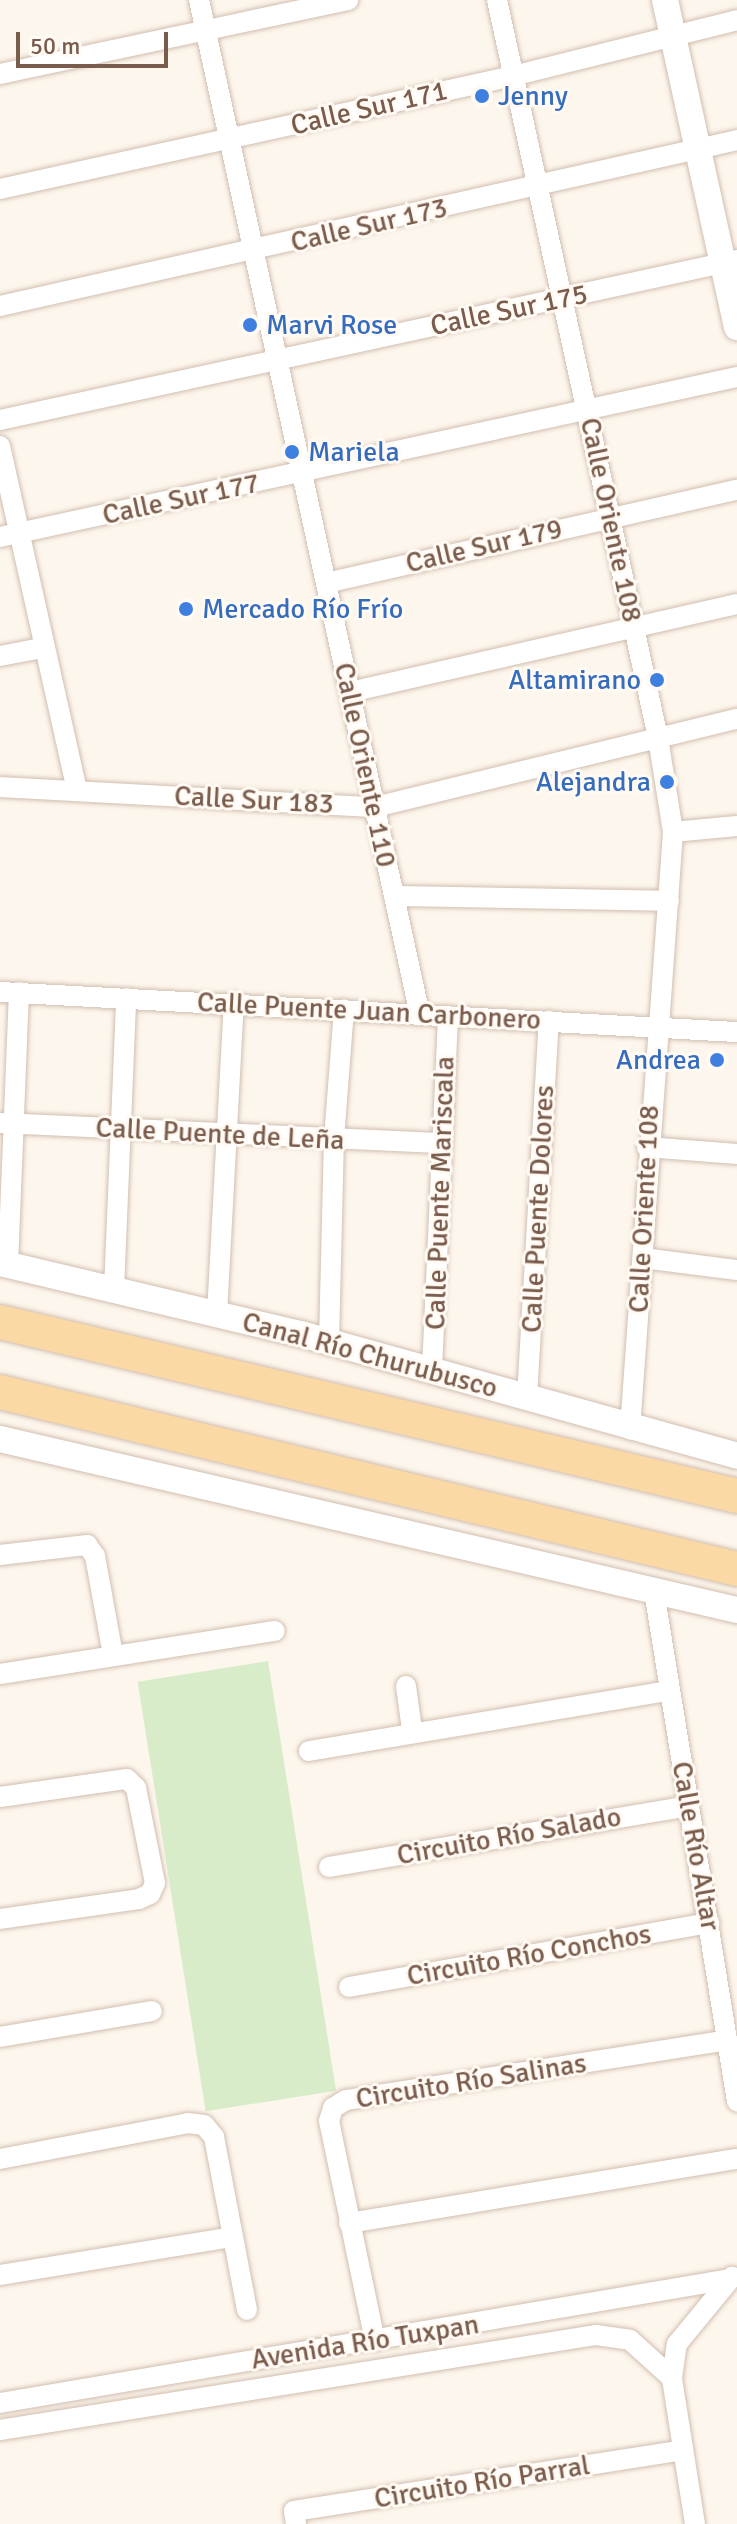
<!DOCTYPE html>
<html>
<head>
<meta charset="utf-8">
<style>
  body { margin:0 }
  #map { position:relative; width:737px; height:2524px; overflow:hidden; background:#fdf6ec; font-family:Signika,sans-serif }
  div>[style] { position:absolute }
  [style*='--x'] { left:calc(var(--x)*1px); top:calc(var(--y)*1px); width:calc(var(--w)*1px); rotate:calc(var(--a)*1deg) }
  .green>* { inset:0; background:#d8ecc9; transform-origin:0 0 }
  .roads { filter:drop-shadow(0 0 2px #d1beb0) drop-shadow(0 0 2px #d1beb0) }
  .minor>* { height:20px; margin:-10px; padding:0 10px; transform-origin:10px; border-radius:10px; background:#fff }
  .tertiary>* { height:26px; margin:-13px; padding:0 13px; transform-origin:13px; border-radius:13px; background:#fff }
  .primary>* { height:34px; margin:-17px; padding:0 17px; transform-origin:17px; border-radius:17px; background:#fbd9a5 }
  .dots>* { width:22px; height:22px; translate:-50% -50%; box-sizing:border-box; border:4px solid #fffaf3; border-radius:50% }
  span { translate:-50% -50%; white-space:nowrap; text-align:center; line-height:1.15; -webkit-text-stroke:6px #fffaf3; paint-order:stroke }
  .shop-label { font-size:28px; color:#366cbe }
  .left { translate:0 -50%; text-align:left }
  .right { translate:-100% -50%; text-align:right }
  .street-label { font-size:28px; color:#7a5c4d }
  .scale { position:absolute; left:16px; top:32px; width:152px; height:36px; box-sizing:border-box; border:4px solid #7a5c4d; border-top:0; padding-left:10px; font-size:24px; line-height:28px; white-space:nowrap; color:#7a5c4d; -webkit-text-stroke:6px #fffaf3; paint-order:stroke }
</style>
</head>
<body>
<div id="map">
  <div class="green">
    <div style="left:268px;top:1661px;width:435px;height:132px;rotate:81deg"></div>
  </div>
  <div class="roads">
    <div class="minor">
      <div style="--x:199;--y:0;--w:1039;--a:77.72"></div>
      <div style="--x:497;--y:0;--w:755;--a:77.69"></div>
      <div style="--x:658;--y:738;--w:95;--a:80.9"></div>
      <div style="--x:673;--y:832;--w:599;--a:94.12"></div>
      <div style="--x:0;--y:74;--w:356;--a:-12"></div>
      <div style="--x:0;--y:189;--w:525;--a:-12.42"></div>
      <div style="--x:513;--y:76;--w:231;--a:-14"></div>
      <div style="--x:0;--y:306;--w:755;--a:-12.69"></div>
      <div style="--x:0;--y:420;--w:754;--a:-12.25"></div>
      <div style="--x:0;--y:446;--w:353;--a:77.4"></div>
      <div style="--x:0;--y:537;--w:754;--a:-12.25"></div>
      <div style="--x:326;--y:583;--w:421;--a:-12.8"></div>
      <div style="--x:0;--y:656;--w:43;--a:-10.8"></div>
      <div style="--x:350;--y:692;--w:397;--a:-12.8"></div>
      <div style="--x:0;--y:787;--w:376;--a:3.1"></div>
      <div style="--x:375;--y:807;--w:373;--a:-13.7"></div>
      <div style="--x:673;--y:832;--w:64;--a:-5.4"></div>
      <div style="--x:394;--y:896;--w:275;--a:1"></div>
      <div style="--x:0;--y:992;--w:738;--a:3.11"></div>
      <div style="--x:0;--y:1123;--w:440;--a:2.6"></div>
      <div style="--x:647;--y:1147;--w:90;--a:4.4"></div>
      <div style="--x:643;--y:1258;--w:95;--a:7.3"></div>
      <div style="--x:8;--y:1265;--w:273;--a:-87.7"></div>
      <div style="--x:114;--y:1290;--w:292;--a:-87.6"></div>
      <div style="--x:217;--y:1314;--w:312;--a:-86.9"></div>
      <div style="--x:329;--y:1342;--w:203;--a:-88.6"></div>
      <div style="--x:334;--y:1139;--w:130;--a:-85.6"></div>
      <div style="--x:432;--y:1370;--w:354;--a:-87.4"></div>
      <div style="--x:527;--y:1398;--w:378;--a:-86.7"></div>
      <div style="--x:0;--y:1555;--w:88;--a:-6.6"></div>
      <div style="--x:87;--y:1545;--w:14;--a:54"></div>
      <div style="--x:95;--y:1556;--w:101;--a:79.7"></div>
      <div style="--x:654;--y:1591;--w:517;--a:80.76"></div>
      <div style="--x:0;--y:1674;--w:278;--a:-8.9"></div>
      <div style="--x:406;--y:1686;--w:44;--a:82.2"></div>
      <div style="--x:309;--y:1751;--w:365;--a:-9.5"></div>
      <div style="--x:0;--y:1797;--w:128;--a:-8.1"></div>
      <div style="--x:127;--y:1779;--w:13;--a:45"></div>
      <div style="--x:136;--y:1788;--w:97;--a:78.7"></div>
      <div style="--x:155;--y:1883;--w:12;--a:114"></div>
      <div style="--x:150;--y:1894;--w:12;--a:156"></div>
      <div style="--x:139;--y:1899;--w:140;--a:171.8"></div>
      <div style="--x:329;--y:1867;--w:365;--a:-9.6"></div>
      <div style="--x:349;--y:1987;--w:366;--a:-10.1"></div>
      <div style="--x:0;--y:2037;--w:154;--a:-9.7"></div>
      <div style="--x:0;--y:2159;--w:191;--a:-10.8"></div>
      <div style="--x:188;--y:2123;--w:16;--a:7"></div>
      <div style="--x:204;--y:2125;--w:16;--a:50"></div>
      <div style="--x:214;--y:2137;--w:176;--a:79.2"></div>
      <div style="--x:349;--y:2223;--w:393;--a:-9.4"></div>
      <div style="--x:0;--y:2275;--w:236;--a:-9.3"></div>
      <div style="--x:375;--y:2341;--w:225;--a:-101.8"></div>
      <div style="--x:329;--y:2121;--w:14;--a:-73"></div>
      <div style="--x:333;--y:2108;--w:15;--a:-32"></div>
      <div style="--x:346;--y:2100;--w:386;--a:-8.9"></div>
      <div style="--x:0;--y:2403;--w:740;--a:-9.64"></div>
      <div style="--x:0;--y:2430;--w:604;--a:-9.06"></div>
      <div style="--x:596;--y:2335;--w:34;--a:8"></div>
      <div style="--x:630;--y:2340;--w:57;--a:42.1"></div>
      <div style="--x:296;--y:2524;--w:13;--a:-99"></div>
      <div style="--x:294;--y:2511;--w:394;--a:-8.9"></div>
      <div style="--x:695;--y:2524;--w:148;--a:-99"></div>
      <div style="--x:672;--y:2378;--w:34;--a:-82"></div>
      <div style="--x:677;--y:2344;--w:87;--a:-50.6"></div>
    </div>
    <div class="tertiary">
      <div style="--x:665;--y:0;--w:335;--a:77.6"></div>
      <div style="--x:0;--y:1263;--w:309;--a:13.3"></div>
      <div style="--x:301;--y:1334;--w:453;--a:15.6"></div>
      <div style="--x:0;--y:1439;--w:757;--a:13.06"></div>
    </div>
    <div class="primary">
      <div style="--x:0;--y:1322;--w:757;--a:13.28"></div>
      <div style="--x:0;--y:1392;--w:758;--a:13.5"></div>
    </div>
  </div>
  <div class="dots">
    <div style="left:482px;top:96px;background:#3f7fe0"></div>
    <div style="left:250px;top:325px;background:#3f7fe0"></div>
    <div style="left:292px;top:452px;background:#3f7fe0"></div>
    <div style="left:186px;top:609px;background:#3f7fe0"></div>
    <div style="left:657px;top:680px;background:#3f7fe0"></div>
    <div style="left:667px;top:782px;background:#3f7fe0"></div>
    <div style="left:717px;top:1060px;background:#3f7fe0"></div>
  </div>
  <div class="shop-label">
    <span class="left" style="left:498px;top:96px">Jenny</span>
    <span class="left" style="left:266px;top:325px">Marvi Rose</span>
    <span class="left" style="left:308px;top:452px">Mariela</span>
    <span class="left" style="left:202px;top:609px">Mercado Río Frío</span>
    <span class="right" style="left:641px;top:680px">Altamirano</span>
    <span class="right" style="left:651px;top:782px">Alejandra</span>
    <span class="right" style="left:701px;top:1060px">Andrea</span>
  </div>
  <div class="street-label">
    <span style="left:369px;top:108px;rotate:-13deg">Calle Sur 171</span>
    <span style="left:369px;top:225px;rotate:-13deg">Calle Sur 173</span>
    <span style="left:509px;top:310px;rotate:-12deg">Calle Sur 175</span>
    <span style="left:181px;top:499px;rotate:-12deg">Calle Sur 177</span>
    <span style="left:611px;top:520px;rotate:78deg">Calle Oriente 108</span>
    <span style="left:484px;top:546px;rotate:-13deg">Calle Sur 179</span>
    <span style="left:365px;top:765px;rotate:78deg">Calle Oriente 110</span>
    <span style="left:254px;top:800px;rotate:3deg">Calle Sur 183</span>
    <span style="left:369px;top:1011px;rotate:3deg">Calle Puente Juan Carbonero</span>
    <span style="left:220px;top:1134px;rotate:3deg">Calle Puente de Leña</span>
    <span style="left:440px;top:1193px;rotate:-88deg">Calle Puente Mariscala</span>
    <span style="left:538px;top:1209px;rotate:-87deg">Calle Puente Dolores</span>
    <span style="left:644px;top:1209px;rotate:-87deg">Calle Oriente 108</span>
    <span style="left:370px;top:1355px;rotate:15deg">Canal Río Churubusco</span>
    <span style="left:509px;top:1836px;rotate:-10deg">Circuito Río Salado</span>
    <span style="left:696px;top:1846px;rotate:80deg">Calle Río Altar</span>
    <span style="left:529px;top:1955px;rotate:-10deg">Circuito Río Conchos</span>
    <span style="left:471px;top:2081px;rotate:-9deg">Circuito Río Salinas</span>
    <span style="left:365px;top:2342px;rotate:-9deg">Avenida Río Tuxpan</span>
    <span style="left:482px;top:2482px;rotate:-9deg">Circuito Río Parral</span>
  </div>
  <div class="scale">50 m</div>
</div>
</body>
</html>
